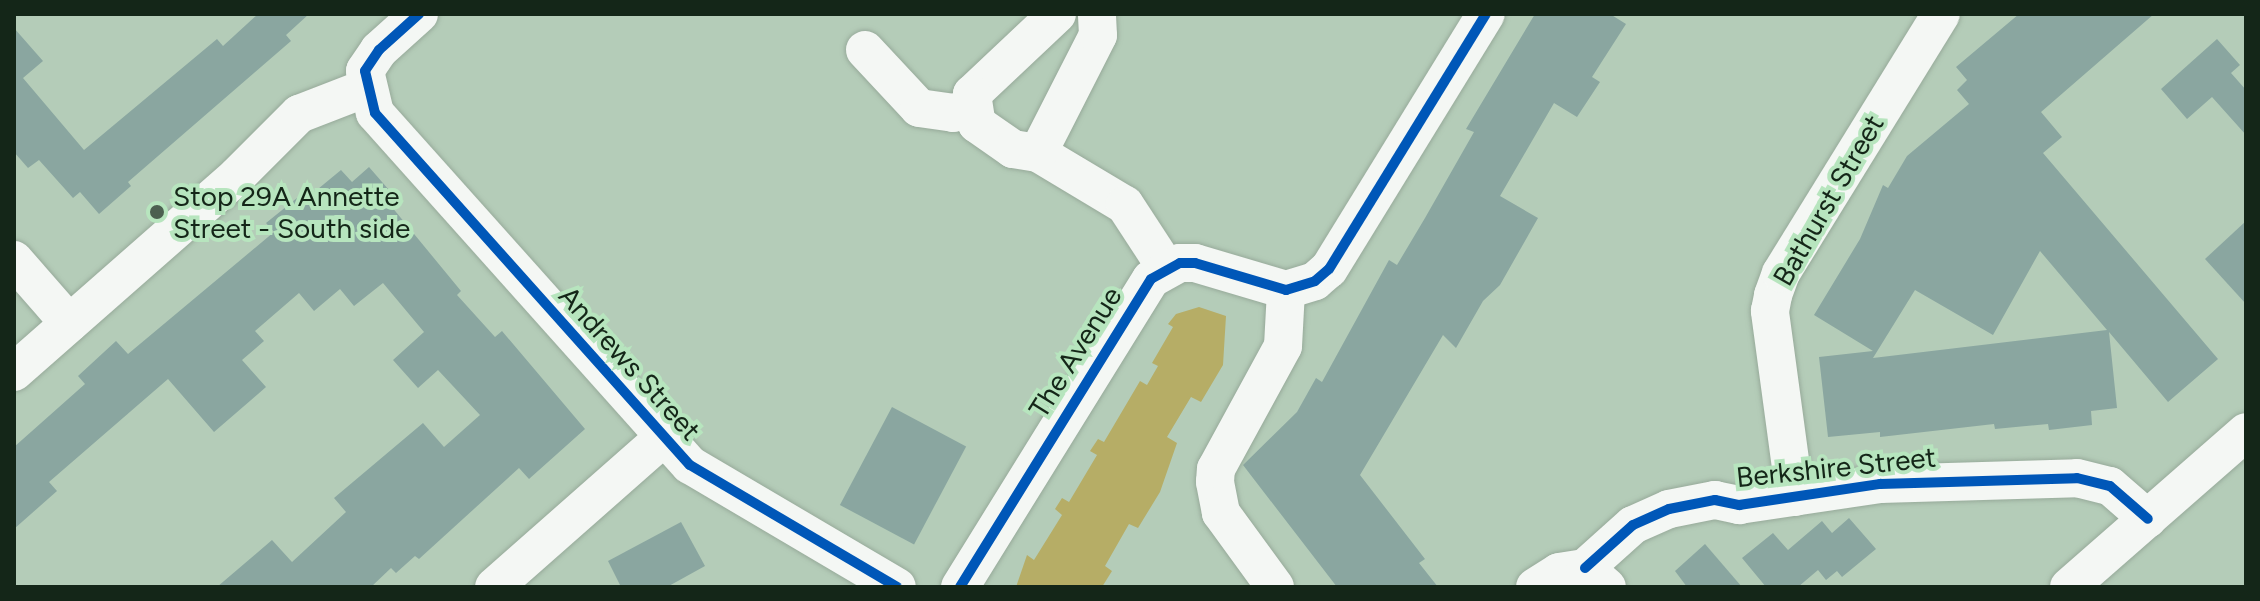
<!DOCTYPE html>
<html>
<head>
<meta charset="utf-8">
<style>
  body { margin:0 }
  #map { position:relative; width:2260px; height:601px; overflow:hidden; background:#b4ccb8; font-family:Figtree,sans-serif }
  div>[style] { position:absolute }
  [style*='--x'] { left:calc(var(--x)*1px); top:calc(var(--y)*1px); width:calc(var(--w)*1px); rotate:calc(var(--a)*1deg) }
  .green>* { inset:0; background:#b6ad66 }
  .building>* { inset:0; background:#8aa6a0; transform-origin:0 0 }
  .roads { filter:drop-shadow(0 0 2px #97aa9a) drop-shadow(0 0 2px #97aa9a) }
  .minor>* { height:38px; margin:-19px; padding:0 19px; transform-origin:19px; border-radius:19px; background:#f4f7f4 }
  .cycleway>* { height:10px; margin:-5px; padding:0 5px; transform-origin:5px; border-radius:5px; background:#0057b8 }
  .dots>* { width:22px; height:22px; translate:-50% -50%; box-sizing:border-box; border:4px solid #b7e5be; border-radius:50% }
  span { translate:-50% -50%; white-space:nowrap; text-align:center; line-height:1.15; -webkit-text-stroke:8px #b7e5be; paint-order:stroke }
  .poi-label { font-size:28px; color:#142618 }
  .left { translate:0 -50%; text-align:left }
  .street-label { font-size:28px; color:#142618 }
  .frame { position:absolute; inset:0; border:16px solid #142618; pointer-events:none }
</style>
</head>
<body>
<div id="map">
  <div class="green">
    <div style="clip-path:polygon(1199px 307px,1226px 316px,1223px 365px,1201px 402px,1191px 397px,1167px 437px,1177px 443px,1160px 492px,1138px 528px,1129px 524px,1105px 566px,1112px 571px,1102px 587px,1016px 587px,1027px 555px,1034px 560px,1062px 515px,1055px 509px,1062px 498px,1069px 502px,1097px 455px,1090px 451px,1098px 439px,1104px 442px,1140px 381px,1147px 385px,1158px 366px,1152px 363px,1173px 327px,1168px 324px,1176px 314px)"></div>
  </div>
  <div class="building">
    <div style="clip-path:polygon(258px 14px,309px 14px,286px 35px,291px 41px,128px 182px,131px 186px,99px 214px,80px 192px,73px 198px,39px 160px,28px 168px,14px 152px,14px 28px,43px 61px,23px 78px,84px 150px,217px 39px,223px 46px)"></div>
    <div style="clip-path:polygon(1535px 14px,1610px 14px,1626px 24px,1592px 77px,1600px 82px,1577px 117px,1554px 103px,1500px 196px,1538px 218px,1500px 285px,1483px 301px,1456px 348px,1443px 335px,1360px 475px,1425px 559px,1419px 563px,1438px 587px,1337px 587px,1243px 465px,1297px 412px,1316px 378px,1322px 382px,1389px 260px,1397px 265px,1425px 218px,1474px 132px,1466px 129px)"></div>
    <div style="clip-path:polygon(evenodd,2019px 14px,2154px 14px,2041px 112px,2062px 137px,2043px 153px,2218px 359px,2168px 402px,2109px 332px,2117px 408px,2091px 411px,2092px 425px,2049px 430px,2048px 424px,1995px 429px,1994px 424px,1880px 437px,1880px 432px,1828px 437px,1819px 357px,1873px 351px,1814px 315px,1860px 239px,1883px 185px,1888px 188px,1907px 156px,1969px 104px,1957px 90px,1967px 80px,1956px 67px,2019px 14px,2040px 251px,2107px 330px,1873px 358px,1915px 290px,1993px 335px,2040px 251px)"></div>
    <div style="clip-path:polygon(2217px 39px,2240px 65px,2231px 73px,2246px 90px,2246px 135px,2212px 97px,2187px 119px,2161px 89px)"></div>
    <div style="clip-path:polygon(369px 167px,389px 190px,382px 195px,461px 291px,457px 295px,495px 337px,502px 331px,585px 429px,529px 479px,519px 468px,419px 559px,415px 556px,396px 573px,391px 568px,371px 587px,217px 587px,272px 540px,292px 562px,346px 512px,334px 498px,423px 423px,444px 447px,480px 415px,438px 370px,418px 388px,393px 360px,424px 332px,383px 283px,354px 306px,340px 289px,314px 311px,299px 293px,255px 331px,264px 341px,242px 360px,266px 387px,214px 432px,168px 379px,49px 482px,57px 491px,14px 529px,14px 447px,85px 384px,78px 376px,116px 341px,128px 354px,274px 232px,266px 223px,297px 198px,301px 203px,341px 170px,352px 182px)"></div>
    <div style="clip-path:polygon(2246px 221px,2246px 304px,2205px 259px)"></div>
    <div style="left:892px;top:407px;width:84px;height:111px;rotate:28deg"></div>
    <div style="clip-path:polygon(1849px 518px,1876px 549px,1842px 577px,1837px 571px,1826px 580px,1818px 570px,1798px 587px,1766px 587px,1742px 558px,1773px 533px,1788px 550px,1822px 521px,1832px 533px)"></div>
    <div style="clip-path:polygon(681px 522px,705px 566px,667px 587px,621px 587px,608px 561px)"></div>
    <div style="clip-path:polygon(1705px 544px,1742px 587px,1687px 587px,1675px 571px)"></div>
  </div>
  <div class="roads">
    <div class="minor">
      <div style="--x:419;--y:14;--w:54;--a:138"></div>
      <div style="--x:379;--y:50;--w:25;--a:124"></div>
      <div style="--x:365;--y:71;--w:43;--a:76.6"></div>
      <div style="--x:375;--y:113;--w:472;--a:48.2"></div>
      <div style="--x:690;--y:465;--w:240;--a:30.5"></div>
      <div style="--x:1057;--y:14;--w:117;--a:136.7"></div>
      <div style="--x:972;--y:94;--w:30;--a:81"></div>
      <div style="--x:977;--y:124;--w:44;--a:34.8"></div>
      <div style="--x:1013;--y:149;--w:25;--a:9"></div>
      <div style="--x:1038;--y:153;--w:101;--a:30.9"></div>
      <div style="--x:1125;--y:205;--w:75;--a:56.9"></div>
      <div style="--x:865;--y:50;--w:79;--a:47"></div>
      <div style="--x:919;--y:108;--w:34;--a:8"></div>
      <div style="--x:953;--y:113;--w:17;--a:-13"></div>
      <div style="--x:1038;--y:153;--w:132;--a:-63"></div>
      <div style="--x:1098;--y:35;--w:21;--a:-93"></div>
      <div style="--x:14;--y:260;--w:84;--a:48.9"></div>
      <div style="--x:14;--y:372;--w:297;--a:-41.3"></div>
      <div style="--x:237;--y:176;--w:88;--a:-45"></div>
      <div style="--x:299;--y:114;--w:72;--a:-21.2"></div>
      <div style="--x:1795;--y:497;--w:188;--a:-97.7"></div>
      <div style="--x:1770;--y:311;--w:16;--a:-79"></div>
      <div style="--x:1773;--y:295;--w:23;--a:-70"></div>
      <div style="--x:1781;--y:273;--w:304;--a:-58.3"></div>
      <div style="--x:1585;--y:568;--w:64;--a:-41.9"></div>
      <div style="--x:1633;--y:525;--w:39;--a:-24"></div>
      <div style="--x:1669;--y:509;--w:47;--a:-11.1"></div>
      <div style="--x:1715;--y:500;--w:25;--a:12"></div>
      <div style="--x:1739;--y:505;--w:143;--a:-8.5"></div>
      <div style="--x:1880;--y:484;--w:197;--a:-1.7"></div>
      <div style="--x:2077;--y:478;--w:34;--a:14"></div>
      <div style="--x:2110;--y:486;--w:50;--a:41"></div>
      <div style="--x:494;--y:587;--w:225;--a:-41.4"></div>
      <div style="--x:960;--y:587;--w:362;--a:-58.2"></div>
      <div style="--x:1151;--y:279;--w:33;--a:-29"></div>
      <div style="--x:1180;--y:263;--w:15;--a:0"></div>
      <div style="--x:1195;--y:263;--w:95;--a:16.5"></div>
      <div style="--x:1286;--y:290;--w:30;--a:-17"></div>
      <div style="--x:1315;--y:281;--w:18;--a:-41"></div>
      <div style="--x:1329;--y:269;--w:299;--a:-58.4"></div>
      <div style="--x:1275;--y:587;--w:92;--a:-126.1"></div>
      <div style="--x:1221;--y:513;--w:32;--a:-101"></div>
      <div style="--x:1215;--y:482;--w:13;--a:-86"></div>
      <div style="--x:1216;--y:469;--w:140;--a:-61.4"></div>
      <div style="--x:1283;--y:346;--w:56;--a:-86.9"></div>
      <div style="--x:1535;--y:587;--w:28;--a:-32"></div>
      <div style="--x:1559;--y:572;--w:26;--a:-9"></div>
      <div style="--x:1585;--y:568;--w:29;--a:41"></div>
      <div style="--x:2069;--y:587;--w:235;--a:-41.2"></div>
    </div>
  </div>
  <div class="cycleway">
    <div style="--x:419;--y:14;--w:54;--a:138"></div>
    <div style="--x:379;--y:50;--w:25;--a:124"></div>
    <div style="--x:365;--y:71;--w:43;--a:76.6"></div>
    <div style="--x:375;--y:113;--w:472;--a:48.2"></div>
    <div style="--x:690;--y:465;--w:240;--a:30.5"></div>
    <div style="--x:1585;--y:568;--w:64;--a:-41.9"></div>
    <div style="--x:1633;--y:525;--w:39;--a:-24"></div>
    <div style="--x:1669;--y:509;--w:47;--a:-11.1"></div>
    <div style="--x:1715;--y:500;--w:25;--a:12"></div>
    <div style="--x:1739;--y:505;--w:143;--a:-8.5"></div>
    <div style="--x:1880;--y:484;--w:197;--a:-1.7"></div>
    <div style="--x:2077;--y:478;--w:34;--a:14"></div>
    <div style="--x:2110;--y:486;--w:50;--a:41"></div>
    <div style="--x:960;--y:587;--w:362;--a:-58.2"></div>
    <div style="--x:1151;--y:279;--w:33;--a:-29"></div>
    <div style="--x:1180;--y:263;--w:15;--a:0"></div>
    <div style="--x:1195;--y:263;--w:95;--a:16.5"></div>
    <div style="--x:1286;--y:290;--w:30;--a:-17"></div>
    <div style="--x:1315;--y:281;--w:18;--a:-41"></div>
    <div style="--x:1329;--y:269;--w:299;--a:-58.4"></div>
  </div>
  <div class="dots">
    <div style="left:157px;top:212px;background:#4c6050"></div>
  </div>
  <div class="poi-label">
    <span class="left" style="left:173px;top:212px">Stop 29A Annette<br>Street - South side</span>
  </div>
  <div class="street-label">
    <span style="left:1828px;top:200px;rotate:-60deg">Bathurst Street</span>
    <span style="left:1075px;top:352px;rotate:-58deg">The Avenue</span>
    <span style="left:630px;top:363px;rotate:48deg">Andrews Street</span>
    <span style="left:1836px;top:467px;rotate:-6deg">Berkshire Street</span>
  </div>
  <div class="frame"></div>
</div>
</body>
</html>
